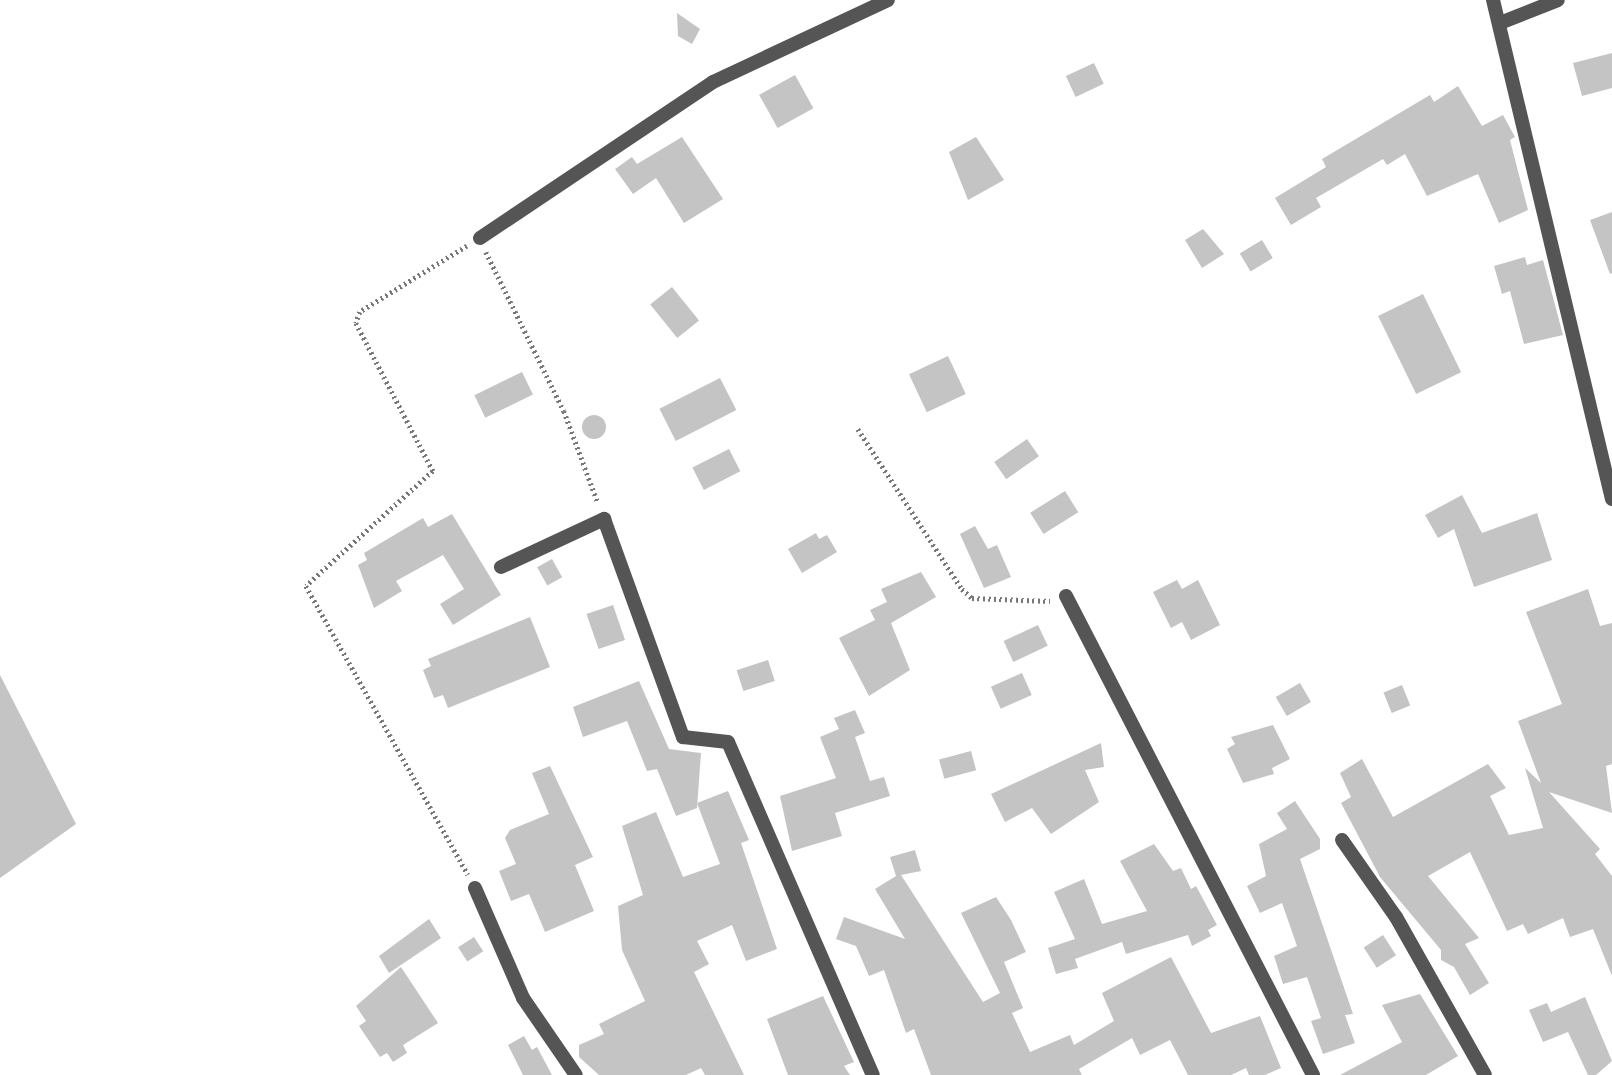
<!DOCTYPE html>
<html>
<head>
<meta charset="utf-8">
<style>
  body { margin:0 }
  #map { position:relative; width:1612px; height:1075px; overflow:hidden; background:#fff; font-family:"Open Sans",sans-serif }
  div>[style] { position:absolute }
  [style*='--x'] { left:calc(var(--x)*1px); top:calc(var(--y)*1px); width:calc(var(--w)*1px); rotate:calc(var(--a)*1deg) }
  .building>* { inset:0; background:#c4c4c4; transform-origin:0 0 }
  .round { border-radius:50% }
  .path>* { height:4.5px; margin-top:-2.25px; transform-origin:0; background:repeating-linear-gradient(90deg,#777 0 2px,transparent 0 5.5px) }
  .street>* { height:14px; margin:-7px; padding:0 7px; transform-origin:7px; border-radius:7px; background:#555 }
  span { translate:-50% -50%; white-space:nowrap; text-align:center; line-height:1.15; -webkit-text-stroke:5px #fff; paint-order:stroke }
</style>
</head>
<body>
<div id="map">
  <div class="building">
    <div style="clip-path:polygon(677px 13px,700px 29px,692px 44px,678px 36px)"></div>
    <div style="clip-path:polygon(1612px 53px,1612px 88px,1582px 96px,1573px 63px)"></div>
    <div style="left:1094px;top:63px;width:23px;height:31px;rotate:65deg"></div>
    <div style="left:795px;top:75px;width:38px;height:41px;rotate:61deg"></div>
    <div style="clip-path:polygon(1458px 86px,1482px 126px,1503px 115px,1515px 137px,1510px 140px,1528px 210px,1499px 223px,1478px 174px,1427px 196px,1405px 154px,1387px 165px,1383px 159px,1316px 198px,1321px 207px,1291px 225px,1275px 198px,1326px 167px,1322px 159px,1430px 95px,1434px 102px)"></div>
    <div style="clip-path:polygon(682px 137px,723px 199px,684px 223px,656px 178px,633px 194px,615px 169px,632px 157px,637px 164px)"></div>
    <div style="clip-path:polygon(976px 137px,1004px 180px,968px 200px,949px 152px)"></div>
    <div style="clip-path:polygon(1612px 212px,1612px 273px,1610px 274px,1590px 220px)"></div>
    <div style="clip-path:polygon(1203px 229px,1224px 254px,1202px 268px,1185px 240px)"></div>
    <div style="left:1262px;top:240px;width:21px;height:26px;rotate:59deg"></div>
    <div style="clip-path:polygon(1525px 257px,1527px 265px,1543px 260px,1563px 335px,1524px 344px,1510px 291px,1502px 294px,1494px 266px)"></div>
    <div style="left:672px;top:287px;width:43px;height:28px;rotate:51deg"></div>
    <div style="left:1423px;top:294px;width:87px;height:50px;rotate:64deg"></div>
    <div style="left:948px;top:356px;width:42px;height:43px;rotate:65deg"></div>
    <div style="left:522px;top:372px;width:25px;height:53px;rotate:64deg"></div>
    <div style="left:720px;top:378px;width:36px;height:68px;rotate:63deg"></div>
    <div class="round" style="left:582px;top:415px;width:24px;height:24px"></div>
    <div style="left:1027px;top:439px;width:21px;height:40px;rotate:55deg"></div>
    <div style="left:729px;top:449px;width:25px;height:41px;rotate:63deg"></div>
    <div style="left:1065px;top:491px;width:25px;height:41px;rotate:58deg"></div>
    <div style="clip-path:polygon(1462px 495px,1482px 533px,1537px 513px,1552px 560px,1474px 587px,1454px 529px,1438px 538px,1425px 515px)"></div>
    <div style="clip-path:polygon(452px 514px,501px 595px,453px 625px,440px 604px,464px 589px,443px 555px,396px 581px,402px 591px,374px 608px,358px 565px,367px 560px,364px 553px,423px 518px,428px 527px)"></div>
    <div style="clip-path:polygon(975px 526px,988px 549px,997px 545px,1011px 577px,984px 588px,960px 534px)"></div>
    <div style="clip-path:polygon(816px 533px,819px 539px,827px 535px,837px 552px,802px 573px,788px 549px)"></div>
    <div style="left:552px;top:559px;width:21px;height:17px;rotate:61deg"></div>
    <div style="clip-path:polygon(921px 572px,936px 597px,891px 623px,910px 670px,869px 696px,839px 638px,875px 620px,870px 610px,887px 602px,881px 589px)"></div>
    <div style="clip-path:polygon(1177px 580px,1182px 589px,1198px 580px,1220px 625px,1191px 640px,1182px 622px,1171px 628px,1153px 592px)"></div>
    <div style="clip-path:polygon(1588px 589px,1600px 626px,1612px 623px,1612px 764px,1606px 766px,1612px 813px,1549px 792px,1600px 849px,1595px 854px,1612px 876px,1612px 976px,1593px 929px,1570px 937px,1563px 918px,1528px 934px,1523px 924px,1507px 931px,1470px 852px,1428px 876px,1479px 938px,1465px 944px,1489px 983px,1470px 995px,1454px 967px,1441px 960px,1441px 950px,1380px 877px,1341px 803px,1351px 797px,1340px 773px,1362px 759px,1393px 817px,1488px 764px,1506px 788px,1490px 796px,1509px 835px,1543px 828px,1525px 768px,1541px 783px,1518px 721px,1562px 704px,1526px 612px)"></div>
    <div style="left:613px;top:605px;width:37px;height:28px;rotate:71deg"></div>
    <div style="clip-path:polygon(530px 617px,550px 667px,448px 708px,443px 695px,434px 698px,423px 670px,431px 666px,428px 659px)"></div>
    <div style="left:1038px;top:625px;width:23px;height:38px;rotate:65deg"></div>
    <div style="left:768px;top:660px;width:22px;height:33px;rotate:72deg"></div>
    <div style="left:1022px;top:673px;width:24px;height:34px;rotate:66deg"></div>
    <div style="clip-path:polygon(0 675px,76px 824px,0 878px)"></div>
    <div style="clip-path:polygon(639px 681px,669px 749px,701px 753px,697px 808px,676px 816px,657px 769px,647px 771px,627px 721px,583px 737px,573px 707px)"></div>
    <div style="left:1300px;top:683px;width:22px;height:28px;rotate:60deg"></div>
    <div style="left:1402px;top:685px;width:22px;height:20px;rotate:68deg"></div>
    <div style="clip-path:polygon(855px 710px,865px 733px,855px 737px,870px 781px,884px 777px,890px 796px,835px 813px,842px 836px,792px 851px,780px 796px,836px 778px,820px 737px,839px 729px,834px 718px)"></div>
    <div style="clip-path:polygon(1273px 725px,1290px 759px,1272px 768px,1274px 774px,1243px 783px,1227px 749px,1235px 744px,1231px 737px)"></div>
    <div style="clip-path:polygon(1101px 743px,1104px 767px,1085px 770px,1099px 802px,1051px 834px,1032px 808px,1005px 822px,991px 794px)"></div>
    <div style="left:971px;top:751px;width:20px;height:33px;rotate:75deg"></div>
    <div style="clip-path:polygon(550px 766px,593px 857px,575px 865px,594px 911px,545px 932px,529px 894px,511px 901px,499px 871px,516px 864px,505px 838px,510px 830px,549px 814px,532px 773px)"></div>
    <div style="clip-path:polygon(728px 791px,749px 840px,741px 843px,777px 949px,746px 961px,732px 925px,697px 941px,709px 964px,694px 972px,744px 1075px,705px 1075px,701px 1068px,686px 1075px,599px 1075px,579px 1057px,579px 1045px,604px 1034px,599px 1024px,645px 1001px,622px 950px,618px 906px,643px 895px,622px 826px,656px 812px,683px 877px,720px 864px,697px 803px)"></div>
    <div style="clip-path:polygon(1295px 801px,1320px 839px,1320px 849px,1300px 859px,1353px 1014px,1345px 1015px,1355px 1043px,1323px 1054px,1311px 1021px,1321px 1018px,1307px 977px,1283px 984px,1274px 956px,1297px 946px,1282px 903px,1260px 913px,1247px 886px,1266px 876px,1259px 844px,1287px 829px,1277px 813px)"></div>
    <div style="clip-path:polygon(1154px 844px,1173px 871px,1181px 868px,1191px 889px,1196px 886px,1217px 925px,1208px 930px,1211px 936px,1192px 946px,1188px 935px,1126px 954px,1122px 942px,1075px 959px,1078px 968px,1056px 974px,1048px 948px,1075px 939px,1054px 892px,1084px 879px,1102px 924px,1147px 911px,1120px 861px)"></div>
    <div style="clip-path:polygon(915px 850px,921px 871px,901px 875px,983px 1002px,1000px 993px,961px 913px,996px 897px,1011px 920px,1026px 952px,1004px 962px,1023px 1008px,1012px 1013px,1030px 1052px,1070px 1035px,1074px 1045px,1114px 1021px,1102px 993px,1171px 957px,1211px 1033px,1260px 1016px,1281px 1068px,1265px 1075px,1249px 1075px,1246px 1068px,1231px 1075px,1188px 1075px,1170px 1040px,1140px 1055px,1132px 1038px,1079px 1069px,1082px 1075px,931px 1075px,914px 1029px,906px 1033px,884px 970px,869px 976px,856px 946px,836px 939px,844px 917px,905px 939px,875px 889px,896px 876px,890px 857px)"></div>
    <div style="clip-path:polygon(429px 919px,441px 938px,389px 973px,379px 956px)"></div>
    <div style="left:1383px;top:935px;width:24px;height:23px;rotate:57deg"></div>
    <div style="left:474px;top:937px;width:17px;height:19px;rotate:57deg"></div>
    <div style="clip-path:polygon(401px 967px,438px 1023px,403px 1045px,407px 1053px,393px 1062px,387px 1053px,380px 1057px,359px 1026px,366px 1021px,356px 1006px)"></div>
    <div style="clip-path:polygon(1420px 994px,1458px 1056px,1426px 1075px,1340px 1075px,1402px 1042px,1382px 1005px)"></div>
    <div style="clip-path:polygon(823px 996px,854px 1062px,844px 1066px,850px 1075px,788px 1075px,767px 1019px)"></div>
    <div style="clip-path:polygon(1585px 997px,1612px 1061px,1596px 1075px,1588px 1075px,1568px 1032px,1543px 1042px,1529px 1010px,1547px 1003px,1551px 1012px)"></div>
    <div style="clip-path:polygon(524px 1036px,532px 1050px,537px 1047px,552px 1075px,523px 1075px,508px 1045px)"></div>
  </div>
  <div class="path">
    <div style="--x:467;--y:246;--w:126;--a:148.3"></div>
    <div style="--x:360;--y:312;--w:12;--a:110"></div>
    <div style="--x:356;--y:323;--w:167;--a:62.5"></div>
    <div style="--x:433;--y:471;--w:171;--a:137.8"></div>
    <div style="--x:306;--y:586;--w:331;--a:60.7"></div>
    <div style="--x:486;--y:252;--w:177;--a:63.9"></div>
    <div style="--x:564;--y:411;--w:98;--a:69.7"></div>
    <div style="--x:858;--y:429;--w:191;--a:57"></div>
    <div style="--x:962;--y:589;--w:13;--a:42"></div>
    <div style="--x:972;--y:598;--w:78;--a:2.2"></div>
  </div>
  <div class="street">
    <div style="--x:1493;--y:0;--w:513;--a:76.59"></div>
    <div style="--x:1500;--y:23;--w:62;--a:-21.6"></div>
    <div style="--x:480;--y:238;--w:280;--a:-33.8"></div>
    <div style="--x:713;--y:82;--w:193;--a:-25.1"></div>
    <div style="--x:501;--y:567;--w:114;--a:-25"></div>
    <div style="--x:604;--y:519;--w:232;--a:70.1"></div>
    <div style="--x:683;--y:737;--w:45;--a:6.3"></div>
    <div style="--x:728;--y:742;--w:363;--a:66.5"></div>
    <div style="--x:1066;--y:596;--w:539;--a:62.72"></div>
    <div style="--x:1342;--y:840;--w:94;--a:55"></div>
    <div style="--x:1396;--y:917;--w:181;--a:60.6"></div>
    <div style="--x:475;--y:888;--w:120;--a:66.4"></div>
    <div style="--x:523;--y:998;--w:93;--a:55.5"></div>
  </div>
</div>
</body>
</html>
